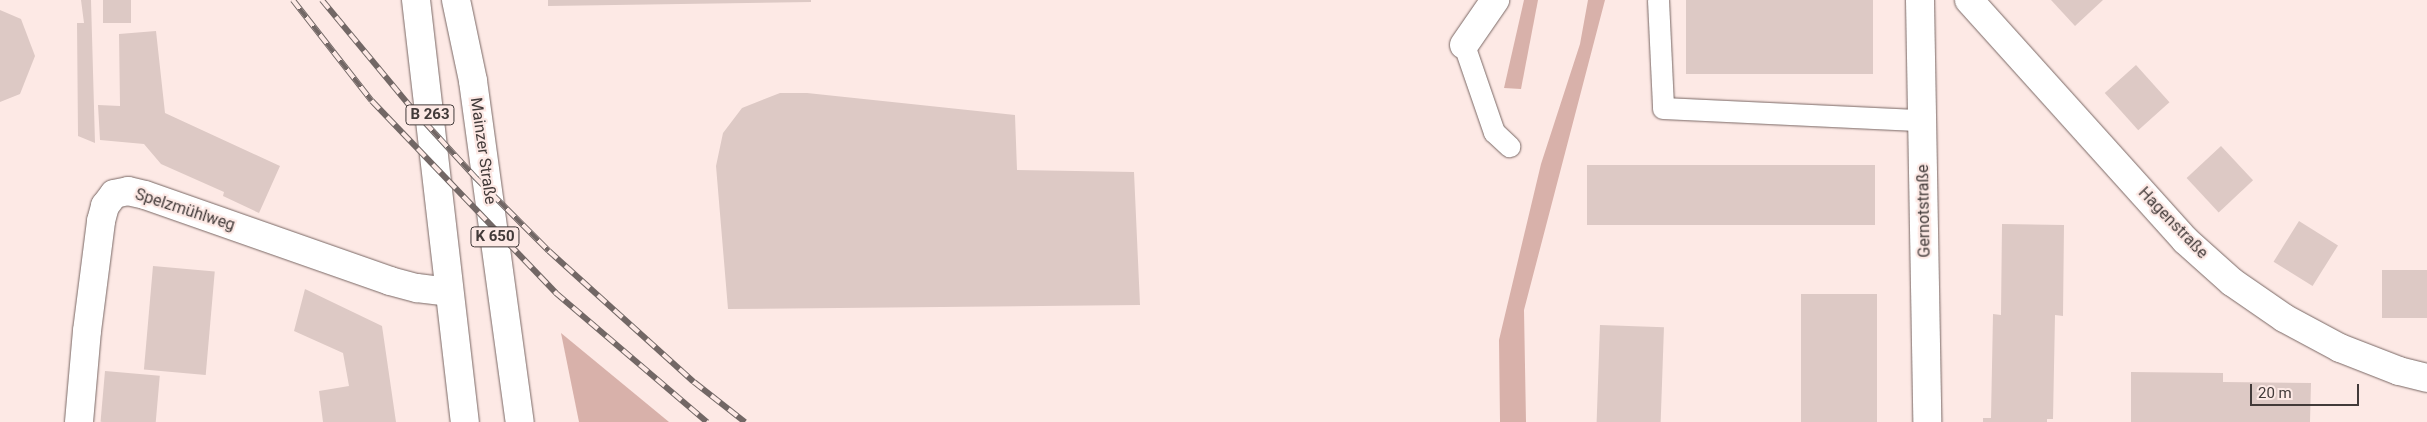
<!DOCTYPE html>
<html>
<head>
<meta charset="utf-8">
<style>
  body { margin:0 }
  #map { position:relative; width:2427px; height:422px; overflow:hidden; background:#fde9e5; font-family:Roboto,sans-serif }
  div>[style] { position:absolute }
  [style*='--x'] { left:calc(var(--x)*1px); top:calc(var(--y)*1px); width:calc(var(--w)*1px); rotate:calc(var(--a)*1deg) }
  .green>* { inset:0; background:#d8b1aa }
  .building>* { inset:0; background:#ddc9c5; transform-origin:0 0 }
  .roads { filter:drop-shadow(0 0 1px #796764) drop-shadow(0 0 1px #796764) }
  .lane>* { height:21px; margin:-10.5px; padding:0 10.5px; transform-origin:10.5px; border-radius:10.5px; background:#fff }
  .street>* { height:28px; margin:-14px; padding:0 14px; transform-origin:14px; border-radius:14px; background:#fff }
  .primary>* { height:28px; margin:-14px; padding:0 14px; transform-origin:14px; border-radius:14px; background:#fff }
  .rail>* { height:5.5px; margin-top:-2.75px; transform-origin:0; background:repeating-linear-gradient(90deg,#fde9e5 0 11px,#726765 0 22px); box-sizing:border-box; border-block:1px solid #726765 }
  span { translate:-50% -50%; white-space:nowrap; text-align:center; line-height:1.15; -webkit-text-stroke:4.5px #fde9e5; paint-order:stroke }
  .shield-label span { padding:1px 4px; background:#fde9e5; border:1px solid; border-radius:4px; -webkit-text-stroke-width:0 }
  .shield-label { font-size:15px; color:#423a39; font-weight:700 }
  .street-label { font-size:16px; color:#423a39 }
  .scale { position:absolute; left:2250px; top:384px; width:109px; height:22px; box-sizing:border-box; border:2px solid #423a39; border-top:0; padding-left:6px; font-size:15px; line-height:18px; white-space:nowrap; color:#423a39; -webkit-text-stroke:4px #fde9e5; paint-order:stroke }
</style>
</head>
<body>
<div id="map">
  <div class="green">
    <div style="clip-path:polygon(1524px 0,1538px 0,1521px 89px,1504px 88px)"></div>
    <div style="clip-path:polygon(1588px 0,1605px 0,1524px 310px,1526px 422px,1500px 422px,1499px 340px,1541px 164px,1580px 44px)"></div>
    <div style="clip-path:polygon(561px 333px,669px 422px,579px 422px)"></div>
  </div>
  <div class="building">
    <div style="clip-path:polygon(81px 0,91px 0,95px 143px,78px 136px,77px 23px,84px 23px)"></div>
    <div style="left:103px;top:0;width:28px;height:23px"></div>
    <div style="clip-path:polygon(548px 0,811px 0,811px 2px,548px 6px)"></div>
    <div style="left:1686px;top:0;width:187px;height:74px"></div>
    <div style="clip-path:polygon(2051px 0,2103px 0,2075px 26px)"></div>
    <div style="clip-path:polygon(0 10px,21px 19px,35px 56px,20px 94px,0 102px)"></div>
    <div style="clip-path:polygon(156px 31px,165px 113px,280px 166px,259px 213px,223px 196px,224px 192px,161px 164px,144px 144px,100px 140px,98px 105px,120px 106px,119px 34px)"></div>
    <div style="left:2136px;top:65px;width:50px;height:42px;rotate:48deg"></div>
    <div style="clip-path:polygon(780px 93px,807px 93px,1015px 115px,1017px 170px,1134px 172px,1140px 305px,728px 309px,716px 166px,723px 133px,742px 108px)"></div>
    <div style="left:2221px;top:146px;width:47px;height:47px;rotate:47deg"></div>
    <div style="left:1587px;top:165px;width:288px;height:60px"></div>
    <div style="left:2299px;top:221px;width:46px;height:48px;rotate:32deg"></div>
    <div style="clip-path:polygon(2002px 224px,2064px 225px,2063px 316px,2055px 315px,2053px 419px,2047px 419px,2047px 422px,1983px 422px,1983px 418px,1991px 418px,1993px 314px,2001px 315px)"></div>
    <div style="left:153px;top:266px;width:62px;height:104px;rotate:5deg"></div>
    <div style="left:2382px;top:270px;width:45px;height:48px"></div>
    <div style="clip-path:polygon(305px 289px,382px 326px,396px 422px,323px 422px,319px 391px,349px 386px,343px 353px,294px 331px)"></div>
    <div style="left:1801px;top:294px;width:76px;height:128px"></div>
    <div style="left:1600px;top:325px;width:64px;height:97px;rotate:2deg"></div>
    <div style="left:105px;top:371px;width:55px;height:51px;rotate:5deg"></div>
    <div style="clip-path:polygon(2131px 372px,2223px 373px,2223px 382px,2311px 383px,2310px 422px,2131px 422px)"></div>
  </div>
  <div class="roads">
    <div class="lane">
      <div style="--x:1658;--y:0;--w:108;--a:87.3"></div>
      <div style="--x:1663;--y:108;--w:259;--a:2.7"></div>
      <div style="--x:1464;--y:45;--w:92;--a:71"></div>
      <div style="--x:1494;--y:132;--w:21;--a:43"></div>
    </div>
    <div class="street">
      <div style="--x:1920;--y:0;--w:422;--a:89"></div>
      <div style="--x:1969;--y:0;--w:323;--a:48"></div>
      <div style="--x:2185;--y:240;--w:63;--a:41.8"></div>
      <div style="--x:2232;--y:282;--w:63;--a:34.7"></div>
      <div style="--x:2284;--y:318;--w:64;--a:28.2"></div>
      <div style="--x:2340;--y:348;--w:63;--a:21.3"></div>
      <div style="--x:2399;--y:371;--w:29;--a:14"></div>
      <div style="--x:1464;--y:45;--w:55;--a:-55.4"></div>
      <div style="--x:79;--y:422;--w:91;--a:-85"></div>
      <div style="--x:87;--y:331;--w:111;--a:-82.7"></div>
      <div style="--x:101;--y:221;--w:16;--a:-75"></div>
      <div style="--x:105;--y:206;--w:15;--a:-53"></div>
      <div style="--x:114;--y:194;--w:14;--a:-12"></div>
      <div style="--x:128;--y:191;--w:17;--a:13"></div>
      <div style="--x:145;--y:195;--w:260;--a:19.3"></div>
      <div style="--x:390;--y:281;--w:28;--a:15"></div>
      <div style="--x:417;--y:288;--w:32;--a:7"></div>
    </div>
    <div class="primary">
      <div style="--x:416;--y:0;--w:425;--a:83.4"></div>
      <div style="--x:456;--y:0;--w:83;--a:78.1"></div>
      <div style="--x:473;--y:81;--w:344;--a:82.2"></div>
    </div>
  </div>
  <div class="rail">
    <div style="--x:293;--y:0;--w:128;--a:52"></div>
    <div style="--x:372;--y:101;--w:266;--a:46.2"></div>
    <div style="--x:556;--y:293;--w:199;--a:40.5"></div>
    <div style="--x:322;--y:0;--w:138;--a:50.3"></div>
    <div style="--x:410;--y:106;--w:98;--a:47.5"></div>
    <div style="--x:476;--y:178;--w:103;--a:45"></div>
    <div style="--x:549;--y:251;--w:195;--a:42.1"></div>
    <div style="--x:694;--y:382;--w:65;--a:38.1"></div>
  </div>
  <div class="shield-label">
    <span style="left:430px;top:115px">B 263</span>
    <span style="left:495px;top:237px">K 650</span>
  </div>
  <div class="street-label">
    <span style="left:483px;top:151px;rotate:82deg">Mainzer Straße</span>
    <span style="left:185px;top:210px;rotate:18deg">Spelzmühlweg</span>
    <span style="left:1924px;top:211px;rotate:-91deg">Gernotstraße</span>
    <span style="left:2173px;top:223px;rotate:46deg">Hagenstraße</span>
  </div>
  <div class="scale">20 m</div>
</div>
</body>
</html>
